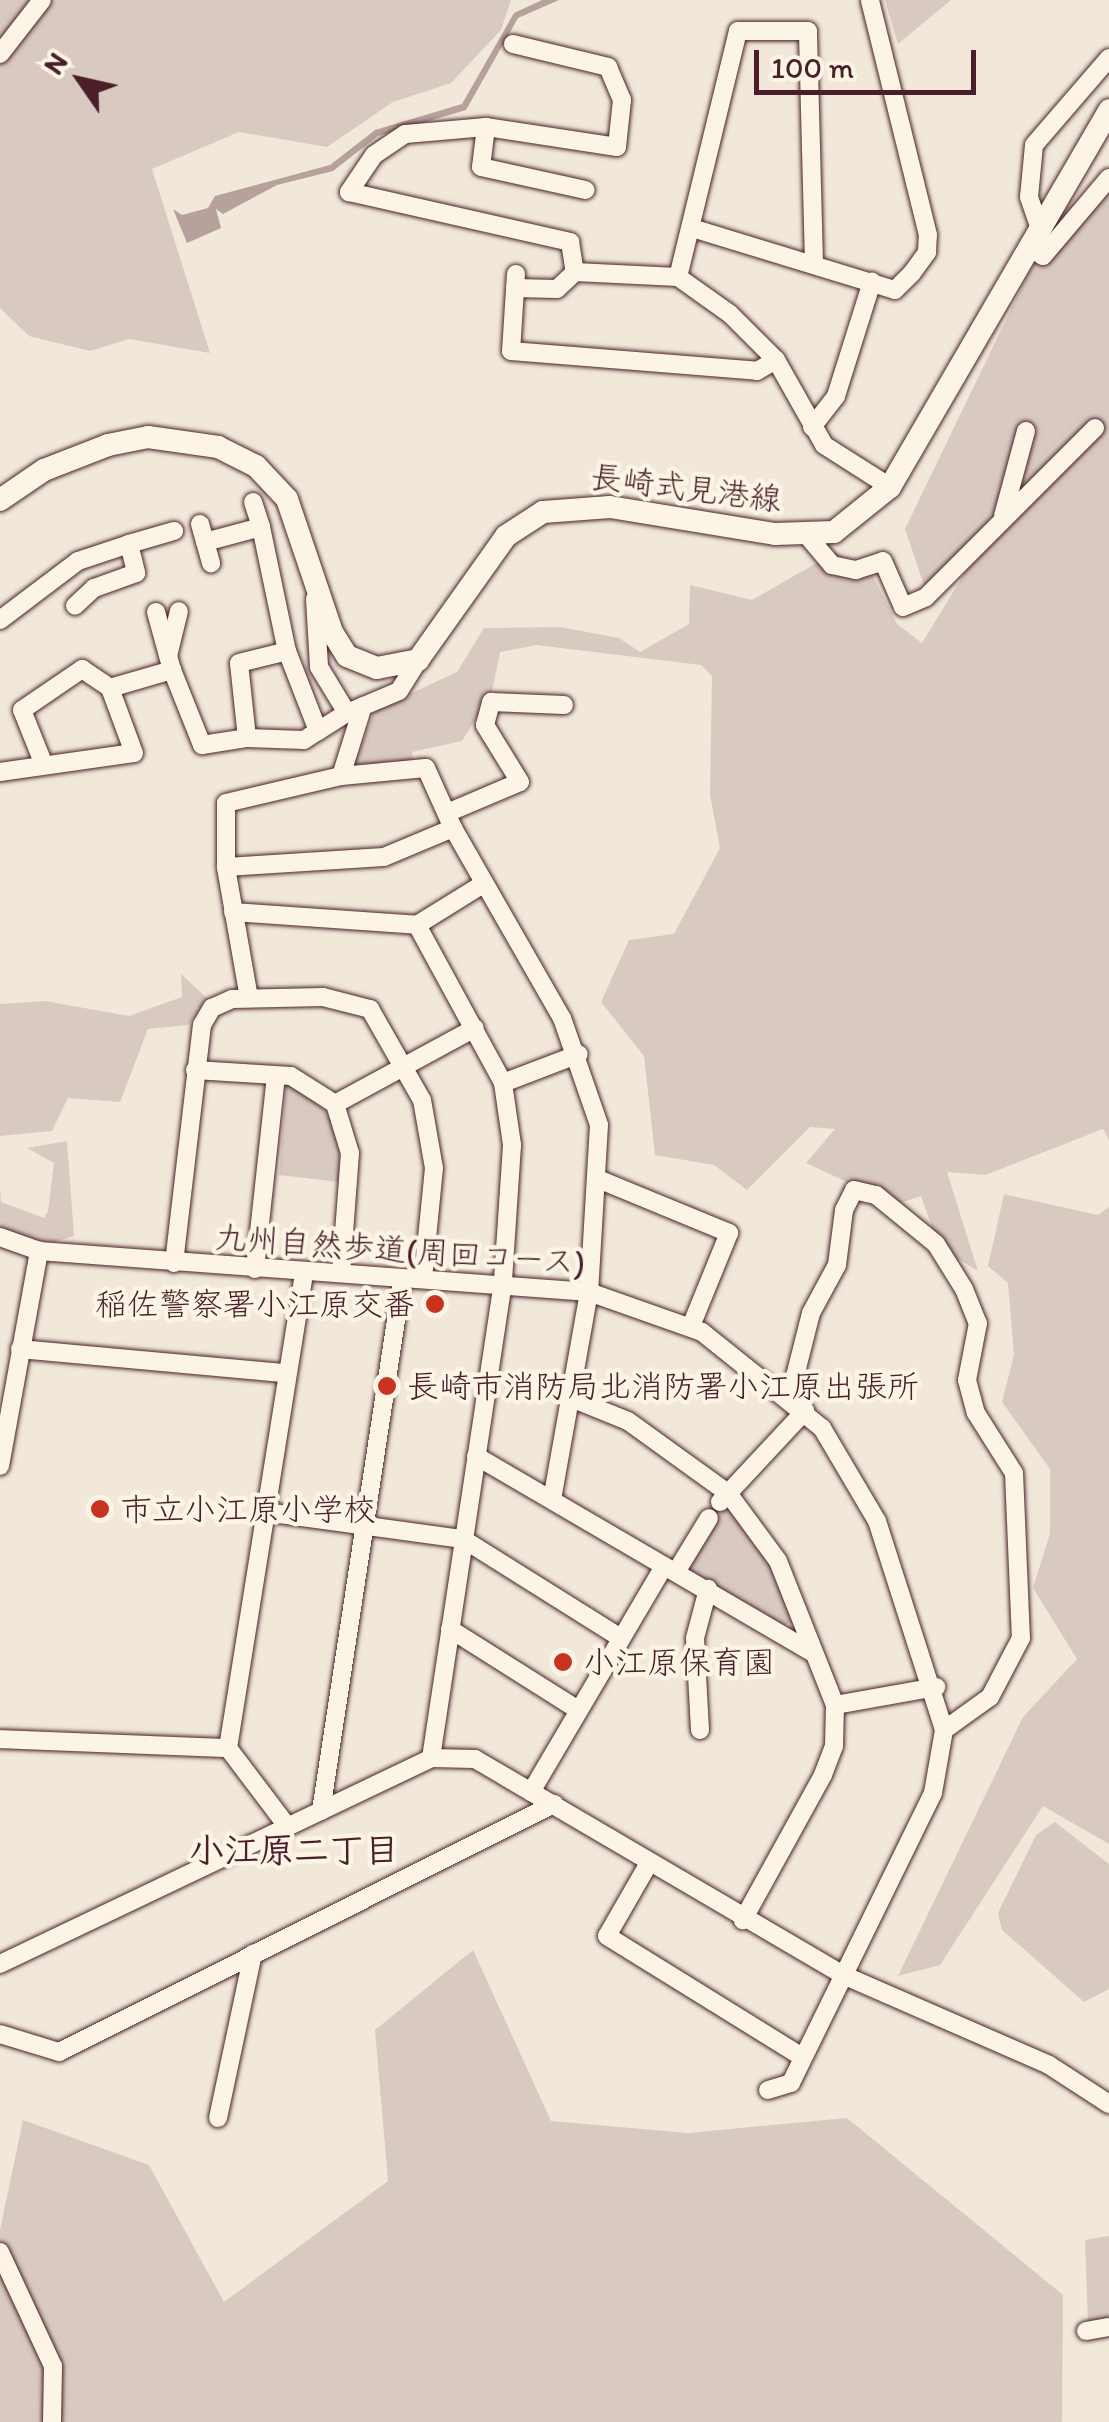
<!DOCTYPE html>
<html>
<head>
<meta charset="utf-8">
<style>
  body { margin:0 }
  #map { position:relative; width:1109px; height:2422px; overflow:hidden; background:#f1e8da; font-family:Itim,"Klee One",sans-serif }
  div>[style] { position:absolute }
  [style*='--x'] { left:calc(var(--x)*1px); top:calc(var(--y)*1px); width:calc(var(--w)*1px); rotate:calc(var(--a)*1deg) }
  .green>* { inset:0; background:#d8cac0 }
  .water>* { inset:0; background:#b6a19c }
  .roads { filter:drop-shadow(0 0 2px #4a1f2b) drop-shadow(0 0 2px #4a1f2b) }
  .minor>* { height:18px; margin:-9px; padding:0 9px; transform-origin:9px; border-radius:9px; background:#fcf5e5 }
  .major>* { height:22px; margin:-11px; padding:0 11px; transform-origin:11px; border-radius:11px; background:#fcf5e5 }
  .dots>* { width:28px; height:28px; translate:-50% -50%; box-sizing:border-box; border:5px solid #fcf5e5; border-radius:50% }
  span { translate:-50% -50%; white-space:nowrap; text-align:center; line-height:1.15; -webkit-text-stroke:9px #fcf5e5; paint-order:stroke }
  .street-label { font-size:32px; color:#4a1f2b }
  .poi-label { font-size:32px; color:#4a1f2b }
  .right { translate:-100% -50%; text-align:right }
  .left { translate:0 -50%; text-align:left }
  .neighbourhood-label { font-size:35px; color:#4a1f2b; font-weight:700 }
  .north { position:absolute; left:30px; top:30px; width:100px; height:100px; -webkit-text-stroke:8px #fcf5e5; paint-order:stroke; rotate:304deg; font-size:28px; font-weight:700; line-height:40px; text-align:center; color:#4a1f2b }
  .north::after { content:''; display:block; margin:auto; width:35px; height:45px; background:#4a1f2b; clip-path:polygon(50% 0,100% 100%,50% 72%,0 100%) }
  .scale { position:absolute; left:754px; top:50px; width:222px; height:45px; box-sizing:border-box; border:5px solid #4a1f2b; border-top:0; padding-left:12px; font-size:30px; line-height:35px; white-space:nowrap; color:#4a1f2b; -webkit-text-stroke:8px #fcf5e5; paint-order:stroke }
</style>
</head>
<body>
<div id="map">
  <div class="green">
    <div style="clip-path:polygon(0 0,511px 0,501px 30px,451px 83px,393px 102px,327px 147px,239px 132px,152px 169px,210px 353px,129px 339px,90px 351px,29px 336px,0 308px)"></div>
    <div style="clip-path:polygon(885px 0,951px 0,898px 44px)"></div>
    <div style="clip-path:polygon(1109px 170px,1109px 1140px,1103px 1129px,985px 1175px,947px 1172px,978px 1271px,939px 1247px,921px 1196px,884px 1208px,875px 1195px,806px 1163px,835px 1129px,810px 1127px,747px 1190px,714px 1165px,655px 1155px,644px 1056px,601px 1002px,629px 940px,674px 934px,720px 848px,710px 795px,712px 676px,701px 665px,536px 645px,500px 652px,492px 692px,462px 741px,412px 752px,414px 778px,354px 764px,375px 710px,457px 672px,484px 628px,560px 627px,619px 638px,640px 652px,689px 624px,690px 585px,752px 600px,836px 552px,873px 576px,897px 624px,922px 643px,974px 558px,924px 585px,905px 529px,1030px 270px)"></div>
    <div style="clip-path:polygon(181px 974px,208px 999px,188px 1025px,148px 1029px,120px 1102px,68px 1098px,52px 1131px,0 1136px,0 1004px,45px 1001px,129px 1016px,182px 997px)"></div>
    <div style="clip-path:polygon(286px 1085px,316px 1098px,339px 1132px,339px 1182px,279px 1175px)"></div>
    <div style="clip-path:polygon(67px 1141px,74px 1236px,44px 1245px,0 1233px,0 1187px,1px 1202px,44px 1218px,48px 1211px,54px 1163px,27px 1148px)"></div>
    <div style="clip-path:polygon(1004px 1194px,1098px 1215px,1109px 1207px,1109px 1844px,1043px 1806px,940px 1965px,898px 1976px,1023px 1717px,1077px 1659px,1033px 1588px,1050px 1534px,1050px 1469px,1002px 1402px,1014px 1355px,1008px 1283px,988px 1266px)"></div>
    <div style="clip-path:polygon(727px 1503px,771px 1563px,793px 1622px,781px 1626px,686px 1568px)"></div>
    <div style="clip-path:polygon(1055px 1822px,1109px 1864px,1109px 1989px,1084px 2002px,1002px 1930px,998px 1913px,1036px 1835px)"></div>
    <div style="clip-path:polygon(473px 1950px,551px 2121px,688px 2133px,847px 2118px,1063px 2295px,1062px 2422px,0 2422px,0 2230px,23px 2120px,149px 2165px,224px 2302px,388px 2181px,375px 2030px)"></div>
    <div style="clip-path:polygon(1109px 2236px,1109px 2318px,1088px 2322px,1085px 2240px)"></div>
  </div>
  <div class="water">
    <div style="clip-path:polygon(542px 0,559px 0,518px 18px,466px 110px,378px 136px,333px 171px,277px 185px,223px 214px,216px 209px,221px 228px,187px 243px,173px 209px,182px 215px,208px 208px,215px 196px,330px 165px,375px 130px,462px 104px,514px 13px)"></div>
  </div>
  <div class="roads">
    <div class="minor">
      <div style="--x:513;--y:44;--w:98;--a:13.6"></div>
      <div style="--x:608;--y:67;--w:36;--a:67"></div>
      <div style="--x:622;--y:100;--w:47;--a:96.1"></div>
      <div style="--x:617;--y:147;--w:133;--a:-171.3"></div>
      <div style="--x:486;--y:127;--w:81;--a:175.1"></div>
      <div style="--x:405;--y:134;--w:37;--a:146"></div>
      <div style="--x:374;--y:155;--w:45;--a:124"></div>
      <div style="--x:349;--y:192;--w:227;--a:12.7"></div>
      <div style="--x:570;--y:242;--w:30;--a:81"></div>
      <div style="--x:575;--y:272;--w:103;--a:2.8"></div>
      <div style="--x:0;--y:54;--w:68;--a:-52.1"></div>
      <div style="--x:486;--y:127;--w:40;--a:97.1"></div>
      <div style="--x:481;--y:167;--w:107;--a:12.4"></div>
      <div style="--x:692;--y:228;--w:212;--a:17"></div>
      <div style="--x:895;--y:290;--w:24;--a:-45"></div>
      <div style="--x:912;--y:273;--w:26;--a:-54"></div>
      <div style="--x:927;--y:252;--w:17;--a:-87"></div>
      <div style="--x:928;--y:235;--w:242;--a:-103.9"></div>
      <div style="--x:1040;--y:229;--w:34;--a:-109"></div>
      <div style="--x:1029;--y:197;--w:52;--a:-84.5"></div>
      <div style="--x:1034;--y:145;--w:115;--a:-49.2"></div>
      <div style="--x:1029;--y:246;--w:17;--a:36"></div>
      <div style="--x:1043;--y:256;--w:102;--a:-49.8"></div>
      <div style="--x:814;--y:263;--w:232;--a:-91.5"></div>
      <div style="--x:808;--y:31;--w:70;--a:180"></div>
      <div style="--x:738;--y:31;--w:253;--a:103.7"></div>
      <div style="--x:678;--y:277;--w:64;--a:35.4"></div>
      <div style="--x:730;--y:314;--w:65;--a:45"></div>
      <div style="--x:776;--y:360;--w:98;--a:60.5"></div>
      <div style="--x:824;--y:445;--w:78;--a:32.5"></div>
      <div style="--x:516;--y:274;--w:77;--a:93.7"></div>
      <div style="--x:511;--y:351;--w:247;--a:4.6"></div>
      <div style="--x:757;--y:371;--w:22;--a:-30"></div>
      <div style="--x:515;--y:288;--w:42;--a:1.4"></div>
      <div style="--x:557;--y:289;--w:25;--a:-43"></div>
      <div style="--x:812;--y:427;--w:39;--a:-52"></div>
      <div style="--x:836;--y:396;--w:120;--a:-72.5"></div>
      <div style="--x:253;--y:502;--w:26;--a:72"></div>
      <div style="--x:1003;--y:516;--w:88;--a:-74.9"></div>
      <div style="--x:200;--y:524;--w:41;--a:74.2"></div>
      <div style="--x:805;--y:533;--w:42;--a:49.8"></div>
      <div style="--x:832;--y:565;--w:25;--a:12"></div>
      <div style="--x:856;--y:570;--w:28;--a:-18"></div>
      <div style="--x:883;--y:561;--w:50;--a:66.5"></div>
      <div style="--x:903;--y:607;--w:25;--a:-23"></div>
      <div style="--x:926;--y:597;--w:239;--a:-45"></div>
      <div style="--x:205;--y:542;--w:58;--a:-15"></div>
      <div style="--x:261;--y:527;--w:127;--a:78.2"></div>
      <div style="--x:129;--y:544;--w:47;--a:-16.1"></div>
      <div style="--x:315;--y:599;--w:68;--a:86.6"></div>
      <div style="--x:319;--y:667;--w:54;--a:58.7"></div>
      <div style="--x:347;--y:713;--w:56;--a:-22.9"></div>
      <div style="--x:399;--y:691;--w:36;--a:-58"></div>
      <div style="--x:156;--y:612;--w:60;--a:74.6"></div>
      <div style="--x:0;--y:620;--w:98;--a:-37.1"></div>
      <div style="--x:78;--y:561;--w:54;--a:-18.4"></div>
      <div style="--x:129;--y:544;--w:30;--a:76"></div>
      <div style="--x:136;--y:573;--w:45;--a:160.3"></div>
      <div style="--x:94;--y:588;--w:26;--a:137"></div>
      <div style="--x:168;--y:656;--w:46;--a:-76.3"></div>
      <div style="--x:247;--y:738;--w:57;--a:2"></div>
      <div style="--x:304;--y:740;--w:17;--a:-33"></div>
      <div style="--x:44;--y:765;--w:59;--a:-111.8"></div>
      <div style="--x:22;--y:710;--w:73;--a:-34.3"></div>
      <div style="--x:82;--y:669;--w:34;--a:34"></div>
      <div style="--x:0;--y:772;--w:135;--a:-8.1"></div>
      <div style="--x:134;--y:753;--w:69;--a:-110.3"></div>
      <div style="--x:110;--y:688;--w:65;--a:-16.2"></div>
      <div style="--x:172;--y:670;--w:81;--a:68.2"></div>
      <div style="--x:202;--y:745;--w:46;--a:-8.8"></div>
      <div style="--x:247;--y:738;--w:75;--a:-96.1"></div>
      <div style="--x:239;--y:663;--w:49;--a:-14"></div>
      <div style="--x:287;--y:651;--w:86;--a:68.8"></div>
      <div style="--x:318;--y:731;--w:34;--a:-32"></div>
      <div style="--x:341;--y:776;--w:73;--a:-72.6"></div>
      <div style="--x:447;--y:813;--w:79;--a:-23"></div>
      <div style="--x:520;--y:782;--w:67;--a:-121.6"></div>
      <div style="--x:485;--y:725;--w:24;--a:-75"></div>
      <div style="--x:491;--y:702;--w:73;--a:2.4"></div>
      <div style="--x:226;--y:867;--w:64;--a:-90"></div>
      <div style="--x:226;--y:803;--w:118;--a:-13.2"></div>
      <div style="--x:341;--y:776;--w:85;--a:-5.4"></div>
      <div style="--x:426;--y:768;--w:66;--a:65.8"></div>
      <div style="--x:233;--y:912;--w:184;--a:4"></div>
      <div style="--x:417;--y:925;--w:180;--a:61.4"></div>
      <div style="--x:503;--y:1083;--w:63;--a:81.7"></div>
      <div style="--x:512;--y:1145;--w:137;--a:93.8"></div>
      <div style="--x:503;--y:1282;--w:481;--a:98.6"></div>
      <div style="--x:417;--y:925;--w:78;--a:-31.8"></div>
      <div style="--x:249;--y:998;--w:133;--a:-100"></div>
      <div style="--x:226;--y:867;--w:158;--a:-3.6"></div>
      <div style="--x:384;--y:857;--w:75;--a:-22.8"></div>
      <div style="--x:453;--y:828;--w:219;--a:60.2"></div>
      <div style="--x:562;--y:1018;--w:113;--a:70.9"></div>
      <div style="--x:599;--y:1125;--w:167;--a:93.4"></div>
      <div style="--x:589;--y:1292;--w:210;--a:100.1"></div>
      <div style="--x:195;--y:1070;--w:96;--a:3.6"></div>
      <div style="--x:291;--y:1076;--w:52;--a:32.5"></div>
      <div style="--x:335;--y:1104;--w:51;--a:73"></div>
      <div style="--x:350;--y:1153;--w:119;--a:94.3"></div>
      <div style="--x:503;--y:1083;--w:81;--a:-20.9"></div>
      <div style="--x:335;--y:1104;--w:159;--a:-28.5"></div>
      <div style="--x:598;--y:1179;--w:142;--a:22.4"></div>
      <div style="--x:729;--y:1233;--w:100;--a:112.2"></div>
      <div style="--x:0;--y:1237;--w:41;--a:19.7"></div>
      <div style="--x:39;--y:1251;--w:552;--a:4.26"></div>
      <div style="--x:589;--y:1292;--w:120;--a:19.5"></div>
      <div style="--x:702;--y:1332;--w:154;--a:38.7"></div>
      <div style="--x:822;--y:1428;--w:108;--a:59.4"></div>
      <div style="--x:877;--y:1521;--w:219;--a:72.2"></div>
      <div style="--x:944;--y:1730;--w:64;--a:99.9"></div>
      <div style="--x:933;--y:1793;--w:323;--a:116.1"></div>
      <div style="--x:791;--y:2083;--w:24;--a:163"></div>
      <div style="--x:174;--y:1263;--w:240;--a:-83.3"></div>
      <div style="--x:202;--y:1025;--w:20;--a:-60"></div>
      <div style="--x:212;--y:1008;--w:22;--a:-24"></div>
      <div style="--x:232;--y:999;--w:91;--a:-1.3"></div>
      <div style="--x:323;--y:997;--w:49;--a:14.3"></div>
      <div style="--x:370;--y:1009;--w:105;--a:60.3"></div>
      <div style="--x:422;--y:1100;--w:69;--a:80"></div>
      <div style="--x:434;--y:1168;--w:111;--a:95.7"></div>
      <div style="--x:255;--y:1269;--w:194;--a:-83.8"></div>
      <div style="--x:20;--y:1349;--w:266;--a:5.2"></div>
      <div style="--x:790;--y:1396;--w:86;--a:-75.8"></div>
      <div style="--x:811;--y:1313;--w:55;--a:-61.6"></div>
      <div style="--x:837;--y:1265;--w:55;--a:-82.7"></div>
      <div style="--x:844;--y:1210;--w:22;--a:-63"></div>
      <div style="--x:854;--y:1190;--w:23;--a:13"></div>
      <div style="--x:876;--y:1195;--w:77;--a:39.2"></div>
      <div style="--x:936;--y:1244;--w:53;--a:58.1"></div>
      <div style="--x:964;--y:1289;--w:37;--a:68"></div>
      <div style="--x:978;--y:1323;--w:58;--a:100.9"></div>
      <div style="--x:967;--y:1380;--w:34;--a:75"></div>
      <div style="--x:976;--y:1413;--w:71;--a:57.7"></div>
      <div style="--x:1014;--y:1473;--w:165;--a:87.6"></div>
      <div style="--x:1021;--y:1638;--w:67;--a:117.7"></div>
      <div style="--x:990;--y:1697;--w:57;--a:144.3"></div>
      <div style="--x:571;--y:1398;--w:61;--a:22"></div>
      <div style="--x:628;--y:1421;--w:123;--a:35.8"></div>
      <div style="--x:728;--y:1493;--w:84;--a:53.7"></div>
      <div style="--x:778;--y:1561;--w:155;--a:68.4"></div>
      <div style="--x:835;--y:1705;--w:41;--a:91.4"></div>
      <div style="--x:834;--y:1746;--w:31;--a:111"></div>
      <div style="--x:823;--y:1775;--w:166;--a:118.9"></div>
      <div style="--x:476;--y:1456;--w:388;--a:30.3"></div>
      <div style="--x:0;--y:1466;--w:219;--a:-79.7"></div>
      <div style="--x:720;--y:1502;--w:125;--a:-47"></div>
      <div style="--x:265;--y:1512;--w:200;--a:7.8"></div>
      <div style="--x:463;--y:1539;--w:186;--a:32.1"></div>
      <div style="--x:676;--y:1572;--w:63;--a:-58.6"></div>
      <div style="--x:450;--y:1629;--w:151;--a:32.3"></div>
      <div style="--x:835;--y:1705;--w:103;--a:-10.1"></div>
      <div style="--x:700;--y:1730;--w:92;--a:-93.1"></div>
      <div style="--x:695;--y:1638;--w:51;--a:-75.1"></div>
      <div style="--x:0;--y:1739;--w:228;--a:2.3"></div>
      <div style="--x:531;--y:1792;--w:262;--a:-59.5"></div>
      <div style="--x:321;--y:1811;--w:536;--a:-81.31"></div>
      <div style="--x:287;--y:1826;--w:98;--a:-127.1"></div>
      <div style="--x:228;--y:1748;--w:482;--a:-80.9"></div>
      <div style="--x:649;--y:1863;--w:84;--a:119.9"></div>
      <div style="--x:607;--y:1936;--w:229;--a:31.8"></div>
      <div style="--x:0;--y:1964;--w:478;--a:-25.5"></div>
      <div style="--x:431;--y:1758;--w:44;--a:1.3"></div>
      <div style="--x:475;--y:1759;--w:424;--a:30.4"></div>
      <div style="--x:841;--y:1974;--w:227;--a:23.6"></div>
      <div style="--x:1049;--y:2065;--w:72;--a:33"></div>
      <div style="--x:0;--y:2034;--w:62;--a:17"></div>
      <div style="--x:59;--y:2052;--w:554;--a:-26.61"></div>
      <div style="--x:218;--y:2118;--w:168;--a:-78"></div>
      <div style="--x:0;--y:2252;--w:126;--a:65.1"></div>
      <div style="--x:53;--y:2366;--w:56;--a:91"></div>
      <div style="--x:1086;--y:2331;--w:23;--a:-10"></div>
    </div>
    <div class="major">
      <div style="--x:0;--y:500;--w:53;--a:-34.3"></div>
      <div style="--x:44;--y:470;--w:69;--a:-21.3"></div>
      <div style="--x:108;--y:445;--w:41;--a:-11.3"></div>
      <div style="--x:148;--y:437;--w:71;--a:8.1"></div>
      <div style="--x:218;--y:447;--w:42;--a:26.6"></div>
      <div style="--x:256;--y:466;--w:45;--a:46.8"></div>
      <div style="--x:287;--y:499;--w:140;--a:71.3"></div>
      <div style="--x:332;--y:632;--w:28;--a:58"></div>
      <div style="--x:347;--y:656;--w:32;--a:22"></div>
      <div style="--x:377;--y:668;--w:42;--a:-11"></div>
      <div style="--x:418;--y:660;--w:152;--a:-54.6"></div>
      <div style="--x:506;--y:536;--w:44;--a:-33"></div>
      <div style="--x:543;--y:512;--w:67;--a:-4.3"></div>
      <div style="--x:610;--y:507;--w:167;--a:9.3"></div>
      <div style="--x:775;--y:534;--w:59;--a:-1.9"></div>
      <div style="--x:834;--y:532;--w:72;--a:-38.8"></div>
      <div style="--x:890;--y:487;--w:436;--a:-59.8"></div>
    </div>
  </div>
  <div class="dots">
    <div style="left:435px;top:1304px;background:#c8321e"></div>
    <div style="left:387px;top:1386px;background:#c8321e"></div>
    <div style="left:100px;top:1509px;background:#c8321e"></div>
    <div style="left:563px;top:1662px;background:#c8321e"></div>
  </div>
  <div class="street-label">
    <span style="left:686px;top:488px;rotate:7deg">長崎式見港線</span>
    <span style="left:400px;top:1250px;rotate:4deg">九州自然歩道(周回コース)</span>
  </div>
  <div class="poi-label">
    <span class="right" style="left:415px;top:1304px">稲佐警察署小江原交番</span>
    <span class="left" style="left:407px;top:1386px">長崎市消防局北消防署小江原出張所</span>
    <span class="left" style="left:120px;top:1509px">市立小江原小学校</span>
    <span class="left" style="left:583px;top:1662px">小江原保育園</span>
  </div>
  <div class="neighbourhood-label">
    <span style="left:294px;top:1850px">小江原二丁目</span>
  </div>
  <div class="north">N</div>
  <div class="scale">100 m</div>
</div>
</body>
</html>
